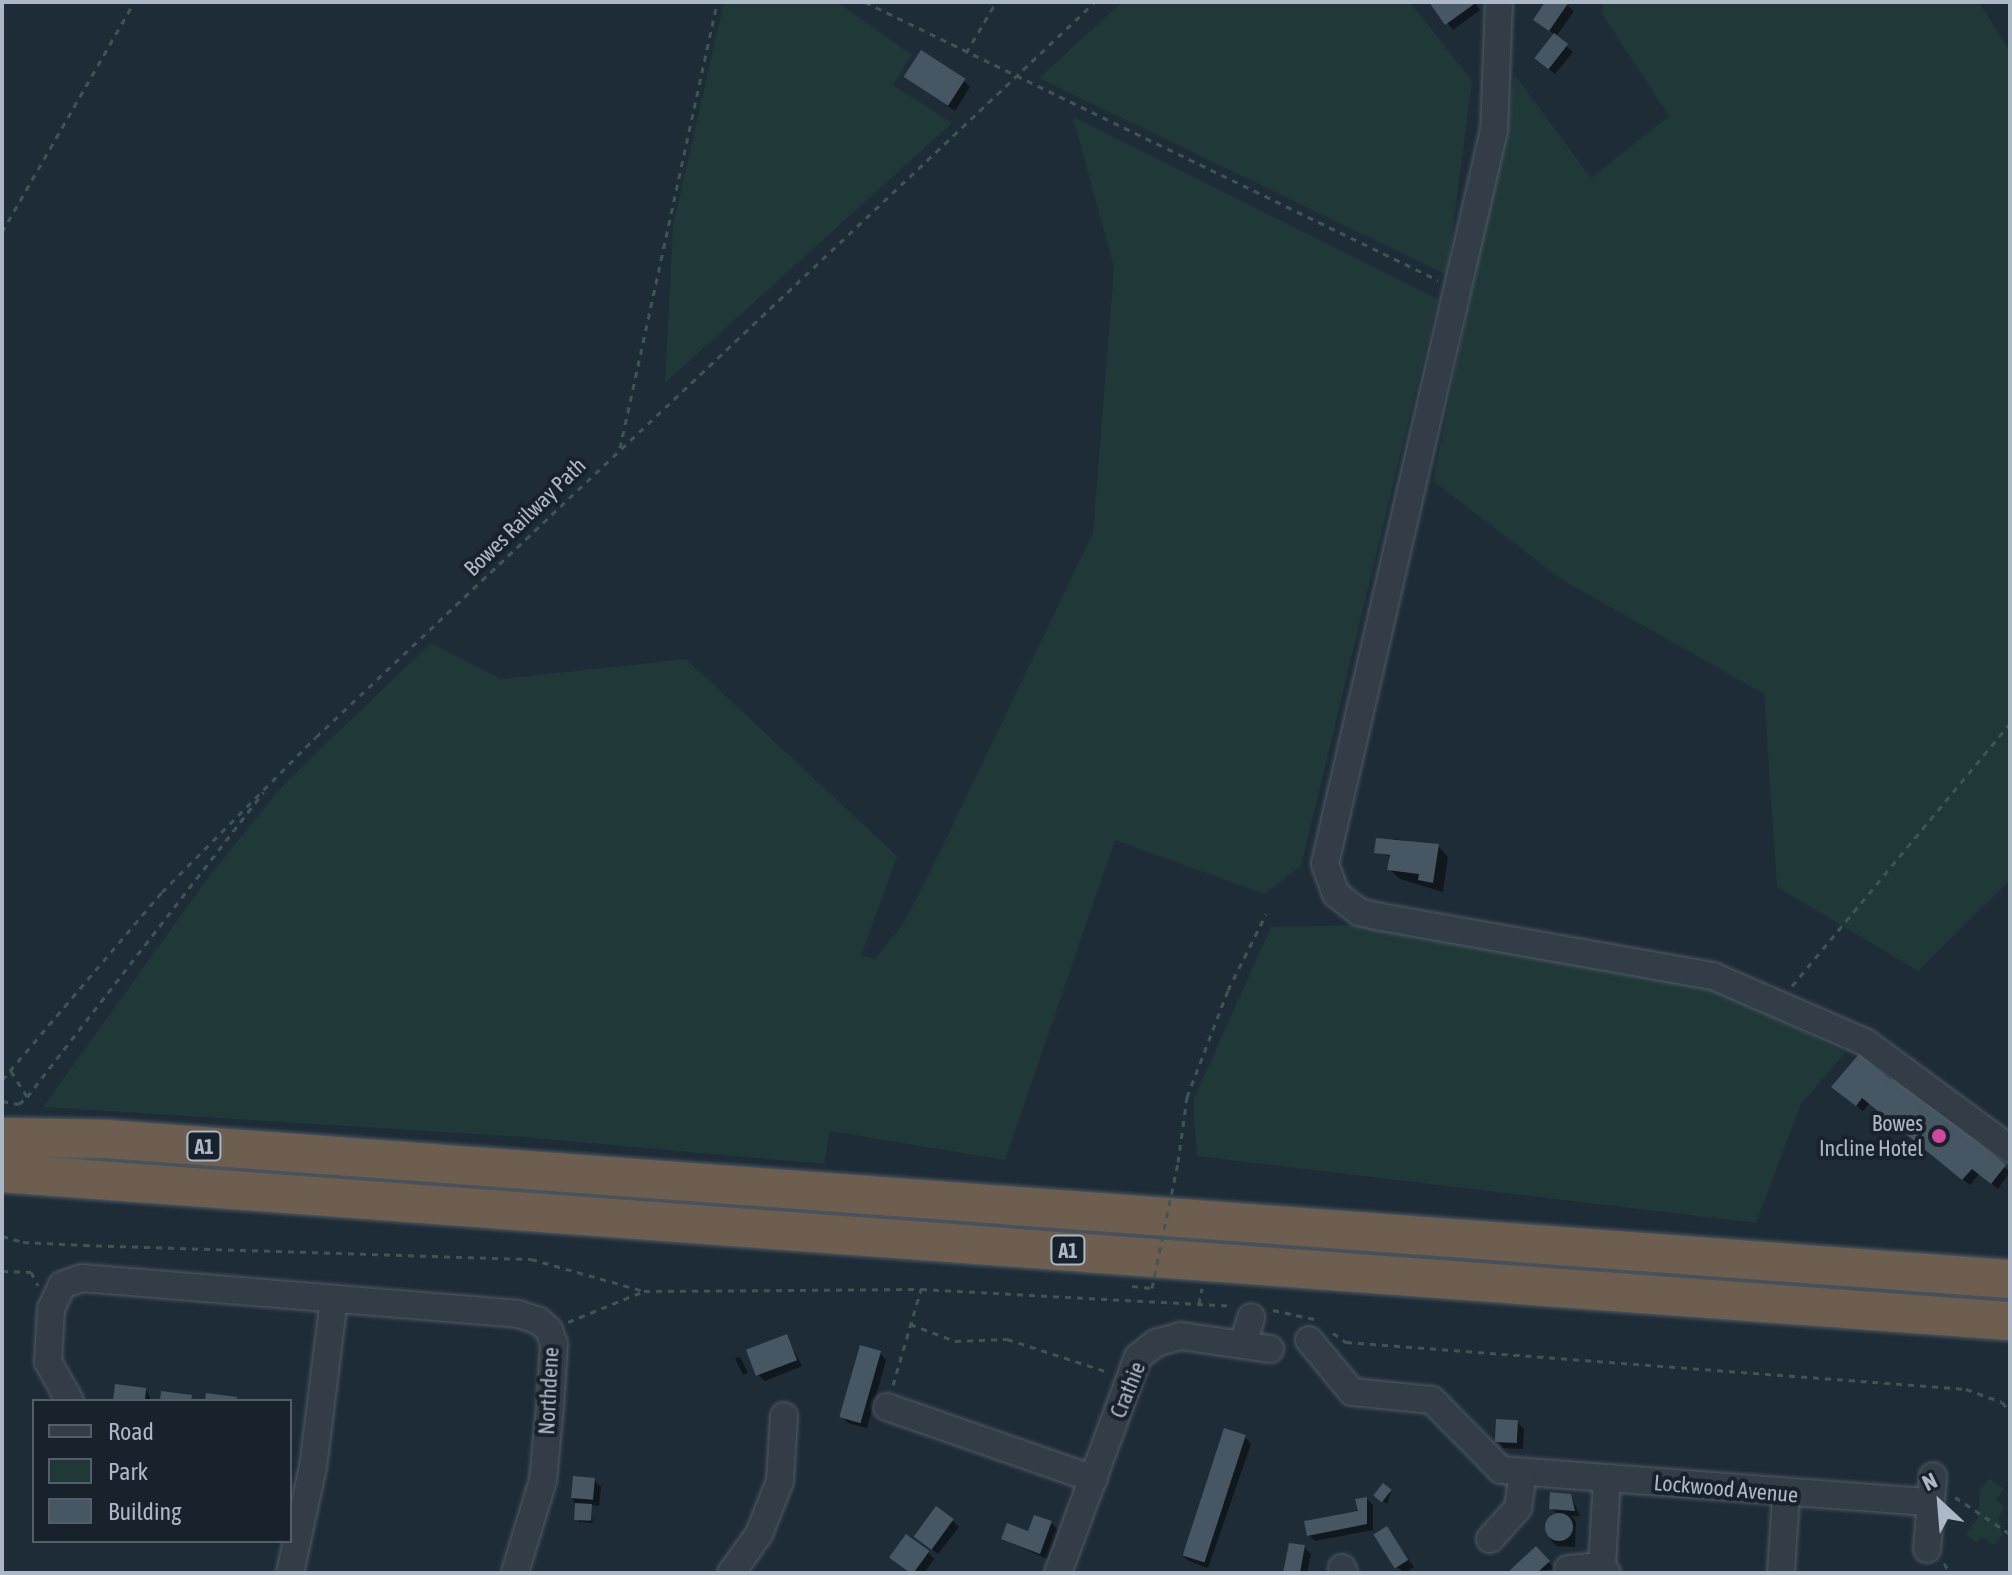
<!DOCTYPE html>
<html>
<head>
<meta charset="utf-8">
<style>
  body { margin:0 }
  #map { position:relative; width:2012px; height:1575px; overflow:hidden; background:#1e2c37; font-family:"Asap Condensed",sans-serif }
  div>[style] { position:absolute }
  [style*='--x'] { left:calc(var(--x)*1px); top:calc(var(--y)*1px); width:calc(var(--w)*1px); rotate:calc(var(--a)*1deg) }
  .green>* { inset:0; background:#203838 }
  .shadow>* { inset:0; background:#0007 }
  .building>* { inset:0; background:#465663; transform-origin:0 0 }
  .round { border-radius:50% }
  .path>* { height:3px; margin-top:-1.5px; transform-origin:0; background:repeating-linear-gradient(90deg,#3e5455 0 6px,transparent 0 12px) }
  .roads { filter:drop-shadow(0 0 2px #505b66) drop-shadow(0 0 2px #505b66) }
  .minor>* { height:26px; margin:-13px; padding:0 13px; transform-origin:13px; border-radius:13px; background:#323d47 }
  .highway>* { height:38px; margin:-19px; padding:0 19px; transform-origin:19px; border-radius:19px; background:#6e5e4f }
  .path-bridge>* { height:3px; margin-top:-1.5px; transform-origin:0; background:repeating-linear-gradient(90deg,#3e5455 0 6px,transparent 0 12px) }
  .dots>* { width:22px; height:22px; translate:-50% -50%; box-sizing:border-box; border:4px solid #18222c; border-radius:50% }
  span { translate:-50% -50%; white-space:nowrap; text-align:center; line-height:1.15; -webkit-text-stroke:8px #18222c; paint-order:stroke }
  .shield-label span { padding:2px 6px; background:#18222c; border:2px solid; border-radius:6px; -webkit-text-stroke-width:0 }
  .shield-label { font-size:20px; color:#acb8c5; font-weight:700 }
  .street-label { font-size:22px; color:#acb8c5 }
  .poi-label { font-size:22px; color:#acb8c5 }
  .right { translate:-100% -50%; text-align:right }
  .frame { position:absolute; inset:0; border:4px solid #acb8c5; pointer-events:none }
  .legend { position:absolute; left:32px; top:1399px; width:260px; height:144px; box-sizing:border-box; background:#18222c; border:2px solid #535e69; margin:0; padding:10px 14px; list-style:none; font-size:24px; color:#acb8c5 }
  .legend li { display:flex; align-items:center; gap:16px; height:40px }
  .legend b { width:40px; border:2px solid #535e69 }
  .north { position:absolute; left:1900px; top:1463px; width:80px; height:80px; -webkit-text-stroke:6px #18222c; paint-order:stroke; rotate:334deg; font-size:22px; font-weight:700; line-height:32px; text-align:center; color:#acb8c5 }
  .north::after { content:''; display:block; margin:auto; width:28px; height:36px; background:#acb8c5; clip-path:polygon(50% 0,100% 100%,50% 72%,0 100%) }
</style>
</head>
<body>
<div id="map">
  <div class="green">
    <div style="clip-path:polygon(724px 2px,837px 2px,912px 55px,893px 85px,952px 123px,665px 383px,673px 226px)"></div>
    <div style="clip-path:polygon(1122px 2px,1410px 2px,1472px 81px,1447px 275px,1039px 78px)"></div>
    <div style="clip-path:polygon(1603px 2px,1979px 2px,2010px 52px,2010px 880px,1918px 971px,1777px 887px,1764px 694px,1561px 579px,1433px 481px,1515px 75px,1591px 178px,1669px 116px,1602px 14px)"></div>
    <div style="clip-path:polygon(1073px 117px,1438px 299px,1301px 866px,1264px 894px,1115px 840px,1005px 1160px,830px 1131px,824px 1164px,522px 1137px,43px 1107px,207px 879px,284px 784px,431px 643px,501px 679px,686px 659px,897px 856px,861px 956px,875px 959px,903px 924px,932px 868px,1093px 533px,1114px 268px)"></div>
    <div style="clip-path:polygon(1364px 925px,1726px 992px,1845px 1053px,1801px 1104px,1756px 1223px,1197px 1156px,1193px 1101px,1271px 927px)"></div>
    <div style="clip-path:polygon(1989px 1478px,2004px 1489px,1996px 1500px,2004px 1507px,1998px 1518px,2002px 1535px,1994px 1545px,1981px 1537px,1977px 1543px,1965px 1534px,1978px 1518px,1980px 1491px)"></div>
  </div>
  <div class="shadow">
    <div style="clip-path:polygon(1431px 2px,1450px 6px,1474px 2px,1480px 10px,1453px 30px)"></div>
    <div style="clip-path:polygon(1548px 2px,1563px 2px,1574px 11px,1556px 37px,1573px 52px,1555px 74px,1543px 64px,1555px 35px,1536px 20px)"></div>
    <div style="clip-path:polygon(905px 77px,964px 81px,970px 87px,955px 111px)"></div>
    <div style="clip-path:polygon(1394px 839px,1438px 846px,1448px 857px,1443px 892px,1400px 879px,1389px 869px,1391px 857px,1376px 852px)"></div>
    <div style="clip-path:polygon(1896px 1077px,2010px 1172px,1998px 1189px,1979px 1174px,1970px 1185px,1870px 1103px,1863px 1111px,1841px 1093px,1891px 1083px)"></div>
    <div style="clip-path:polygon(786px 1336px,802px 1366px,765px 1381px,758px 1375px)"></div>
    <div style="clip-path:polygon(880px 1353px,886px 1360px,867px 1428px,848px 1423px,842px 1416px)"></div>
    <div style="clip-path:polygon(740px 1357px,748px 1373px,743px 1375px,735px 1358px)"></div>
    <div style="clip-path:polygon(146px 1390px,152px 1401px,115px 1401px)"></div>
    <div style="clip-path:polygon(1517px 1422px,1524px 1429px,1523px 1449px,1503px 1448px,1497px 1441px)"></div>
    <div style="clip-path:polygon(1245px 1437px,1251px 1444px,1208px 1568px,1189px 1561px,1182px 1555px)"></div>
    <div style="clip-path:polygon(594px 1480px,601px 1487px,599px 1506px,590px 1505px,593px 1523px,579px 1522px,573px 1498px)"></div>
    <div style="clip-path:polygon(1391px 1491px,1387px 1504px,1379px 1499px)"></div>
    <div style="clip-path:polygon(1571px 1496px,1580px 1516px,1571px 1516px,1576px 1522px,1575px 1547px,1556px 1546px,1550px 1539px,1551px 1514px,1557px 1514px,1551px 1508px)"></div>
    <div style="clip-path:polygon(1367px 1499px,1373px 1505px,1373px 1530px,1315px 1541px,1309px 1535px,1360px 1512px)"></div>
    <div style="clip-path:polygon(953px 1521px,959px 1527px,938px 1554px,922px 1542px)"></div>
    <div style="clip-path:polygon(1051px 1523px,1058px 1530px,1047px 1559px,1003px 1539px)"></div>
    <div style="clip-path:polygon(1386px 1529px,1414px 1567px,1405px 1573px,1397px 1567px)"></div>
    <div style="clip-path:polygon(1304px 1547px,1311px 1554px,1307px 1573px,1285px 1573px)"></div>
    <div style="clip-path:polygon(1536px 1549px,1555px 1569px,1510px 1573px)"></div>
    <div style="clip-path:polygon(928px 1552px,934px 1559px,924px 1573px,910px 1573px,891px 1557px)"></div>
  </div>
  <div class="building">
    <div style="clip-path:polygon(1429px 2px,1449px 4px,1477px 2px,1445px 25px)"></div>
    <div style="clip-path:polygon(1545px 2px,1569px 2px,1549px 31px,1533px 20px)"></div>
    <div style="left:1554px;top:33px;width:18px;height:32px;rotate:38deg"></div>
    <div style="left:921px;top:50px;width:53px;height:32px;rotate:33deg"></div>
    <div style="clip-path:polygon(1376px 838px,1439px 844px,1433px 883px,1418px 880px,1419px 874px,1387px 870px,1390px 855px,1374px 853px)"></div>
    <div style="clip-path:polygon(1859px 1054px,1891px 1080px,1895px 1074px,2006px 1165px,1991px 1184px,1972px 1169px,1962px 1180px,1862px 1098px,1856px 1106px,1831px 1087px)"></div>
    <div style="left:787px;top:1334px;width:28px;height:44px;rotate:69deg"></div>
    <div style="left:860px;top:1345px;width:22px;height:75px;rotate:16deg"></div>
    <div style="clip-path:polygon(115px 1384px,146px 1388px,145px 1401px,113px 1401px)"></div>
    <div style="clip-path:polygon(161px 1391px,192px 1395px,191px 1401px,160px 1401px)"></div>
    <div style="clip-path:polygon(206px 1393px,237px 1397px,236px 1401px,205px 1401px)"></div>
    <div style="left:1496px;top:1419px;width:22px;height:23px;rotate:3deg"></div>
    <div style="left:1224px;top:1428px;width:23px;height:134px;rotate:18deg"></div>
    <div style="left:573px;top:1476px;width:22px;height:22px;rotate:5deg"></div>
    <div style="left:1383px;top:1483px;width:11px;height:16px;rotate:38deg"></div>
    <div style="clip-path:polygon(1550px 1492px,1571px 1494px,1575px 1511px,1549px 1509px)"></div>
    <div style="clip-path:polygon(1367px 1497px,1367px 1524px,1307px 1536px,1304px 1521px,1358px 1511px,1355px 1499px)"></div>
    <div style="left:575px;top:1503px;width:17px;height:17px;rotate:3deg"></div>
    <div style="left:936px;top:1506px;width:22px;height:38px;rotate:36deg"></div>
    <div class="round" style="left:1545px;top:1513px;width:28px;height:28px"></div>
    <div style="clip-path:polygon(1034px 1515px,1052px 1521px,1040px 1554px,1001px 1539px,1007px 1523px,1028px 1531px)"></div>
    <div style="left:1387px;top:1526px;width:40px;height:16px;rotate:58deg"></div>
    <div style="left:906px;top:1534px;width:29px;height:29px;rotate:36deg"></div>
    <div style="clip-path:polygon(1289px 1543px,1305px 1545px,1300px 1573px,1283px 1573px)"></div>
    <div style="clip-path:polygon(1536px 1546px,1550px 1561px,1537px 1573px,1507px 1573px)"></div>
  </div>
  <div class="path">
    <div style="--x:865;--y:2;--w:637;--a:25.88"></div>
    <div style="--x:966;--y:53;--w:59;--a:-59.5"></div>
    <div style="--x:2;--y:232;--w:265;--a:-60.1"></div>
    <div style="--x:620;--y:448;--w:456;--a:-77.7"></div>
    <div style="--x:1792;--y:986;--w:342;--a:-50.3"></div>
    <div style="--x:11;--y:1071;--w:31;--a:58"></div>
    <div style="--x:2;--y:1080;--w:247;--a:-49.6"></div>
    <div style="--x:162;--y:892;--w:218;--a:-45.2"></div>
    <div style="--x:316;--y:737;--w:1071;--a:-43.34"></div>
    <div style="--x:2;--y:1101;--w:17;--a:10"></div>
    <div style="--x:19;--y:1104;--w:11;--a:-41"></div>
    <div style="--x:27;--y:1097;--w:386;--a:-52.2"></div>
    <div style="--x:1178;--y:1162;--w:66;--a:-82.1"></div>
    <div style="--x:1187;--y:1097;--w:115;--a:-69"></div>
    <div style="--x:1228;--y:990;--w:85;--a:-63.4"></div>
    <div style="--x:2;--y:1236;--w:22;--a:16"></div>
    <div style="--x:23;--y:1242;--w:61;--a:2.8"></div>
    <div style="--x:84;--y:1245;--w:447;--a:1.8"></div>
    <div style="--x:531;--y:1259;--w:117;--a:15.8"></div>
    <div style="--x:2;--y:1271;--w:29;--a:2"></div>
    <div style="--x:31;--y:1272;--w:15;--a:62"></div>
    <div style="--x:1132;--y:1286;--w:20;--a:6"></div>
    <div style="--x:1199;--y:1304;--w:16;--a:-79"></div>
    <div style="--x:1273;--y:1310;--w:47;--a:12.3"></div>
    <div style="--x:568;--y:1322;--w:82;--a:-22.2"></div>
    <div style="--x:644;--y:1291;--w:277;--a:-0.4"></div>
    <div style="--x:921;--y:1289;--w:312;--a:3.1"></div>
    <div style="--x:910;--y:1324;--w:48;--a:20.7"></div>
    <div style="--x:955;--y:1341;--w:52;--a:-2.2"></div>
    <div style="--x:1007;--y:1339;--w:106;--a:18.1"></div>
    <div style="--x:1333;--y:1333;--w:16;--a:35"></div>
    <div style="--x:1346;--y:1342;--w:622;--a:4.34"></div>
    <div style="--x:1966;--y:1389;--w:38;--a:20"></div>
    <div style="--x:2002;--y:1402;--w:13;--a:51"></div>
    <div style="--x:893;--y:1385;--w:100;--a:-73.7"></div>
    <div style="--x:1955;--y:1497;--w:66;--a:33.9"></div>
    <div style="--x:1944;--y:1563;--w:12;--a:59"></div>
  </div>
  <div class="roads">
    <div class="minor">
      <div style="--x:1499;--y:2;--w:128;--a:92.2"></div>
      <div style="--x:1494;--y:130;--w:753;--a:102.97"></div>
      <div style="--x:1325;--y:864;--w:32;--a:70"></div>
      <div style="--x:1336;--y:894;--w:29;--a:38"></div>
      <div style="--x:1359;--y:912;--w:23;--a:13"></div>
      <div style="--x:1381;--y:917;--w:337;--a:10.1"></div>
      <div style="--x:1713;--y:976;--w:166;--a:23.5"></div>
      <div style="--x:1865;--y:1042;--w:180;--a:36.4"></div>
      <div style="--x:1309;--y:1340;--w:67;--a:50.4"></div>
      <div style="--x:1352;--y:1392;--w:80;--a:5.7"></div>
      <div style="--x:1432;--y:1400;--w:98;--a:45.4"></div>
      <div style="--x:1501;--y:1470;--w:430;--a:4.3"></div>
      <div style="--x:1243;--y:1344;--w:28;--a:-73"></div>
      <div style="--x:70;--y:1401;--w:45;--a:-119.4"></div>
      <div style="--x:48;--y:1362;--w:53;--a:-86.8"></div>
      <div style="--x:51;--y:1309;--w:26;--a:-65"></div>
      <div style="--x:62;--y:1285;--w:21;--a:-19"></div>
      <div style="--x:82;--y:1278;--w:437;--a:4.7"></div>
      <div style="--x:518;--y:1314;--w:22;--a:18"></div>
      <div style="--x:539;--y:1321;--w:13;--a:42"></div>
      <div style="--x:549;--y:1330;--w:15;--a:70"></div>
      <div style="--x:554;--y:1344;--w:63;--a:93.6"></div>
      <div style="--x:550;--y:1407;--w:73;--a:95.5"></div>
      <div style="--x:543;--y:1480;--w:97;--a:106.8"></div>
      <div style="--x:887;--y:1407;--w:219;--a:19.2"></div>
      <div style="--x:1490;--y:1539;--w:42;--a:-47.9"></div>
      <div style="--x:1518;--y:1508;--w:34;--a:-82"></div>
      <div style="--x:1927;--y:1549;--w:73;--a:-85.3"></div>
      <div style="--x:1342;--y:1568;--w:5;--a:68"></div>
      <div style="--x:1568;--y:1569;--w:34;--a:-5"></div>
      <div style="--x:290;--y:1573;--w:108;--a:-77.8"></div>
      <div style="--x:313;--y:1467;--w:169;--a:-82.9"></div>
      <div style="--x:731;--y:1573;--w:48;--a:-54.3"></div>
      <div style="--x:759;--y:1534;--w:57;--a:-68.4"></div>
      <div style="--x:780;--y:1481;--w:65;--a:-86.5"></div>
      <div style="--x:1058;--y:1573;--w:230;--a:-69.7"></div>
      <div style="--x:1138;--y:1357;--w:23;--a:-38"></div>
      <div style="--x:1156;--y:1343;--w:26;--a:-16"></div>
      <div style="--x:1181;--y:1336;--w:90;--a:8.3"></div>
      <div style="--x:1607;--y:1573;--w:9;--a:-126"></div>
      <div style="--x:1602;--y:1566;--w:87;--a:-86.7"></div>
      <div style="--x:1781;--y:1573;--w:78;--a:-86.3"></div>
    </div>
    <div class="highway">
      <div style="--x:2;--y:1137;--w:104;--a:1.1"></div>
      <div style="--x:106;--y:1139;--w:1909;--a:4.21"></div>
      <div style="--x:2;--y:1173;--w:2013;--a:4.22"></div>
    </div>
  </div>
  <div class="path-bridge">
    <div style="--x:1152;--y:1288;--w:129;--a:-78.3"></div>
  </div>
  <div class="dots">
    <div style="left:1939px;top:1136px;background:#d1479c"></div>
  </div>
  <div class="shield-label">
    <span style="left:204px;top:1146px">A1</span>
    <span style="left:1068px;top:1250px">A1</span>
  </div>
  <div class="street-label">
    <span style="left:525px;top:517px;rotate:-44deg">Bowes Railway Path</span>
    <span style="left:1128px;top:1390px;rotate:-68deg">Crathie</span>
    <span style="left:549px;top:1391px;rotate:-87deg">Northdene</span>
    <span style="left:1726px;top:1489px;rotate:5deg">Lockwood Avenue</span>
  </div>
  <div class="poi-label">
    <span class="right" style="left:1923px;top:1136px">Bowes<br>Incline Hotel</span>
  </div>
  <div class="frame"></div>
  <ul class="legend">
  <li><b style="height:10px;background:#323d47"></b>Road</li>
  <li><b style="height:22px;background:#203838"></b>Park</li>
  <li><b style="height:22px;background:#465663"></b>Building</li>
  </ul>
  <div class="north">N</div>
</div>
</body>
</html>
